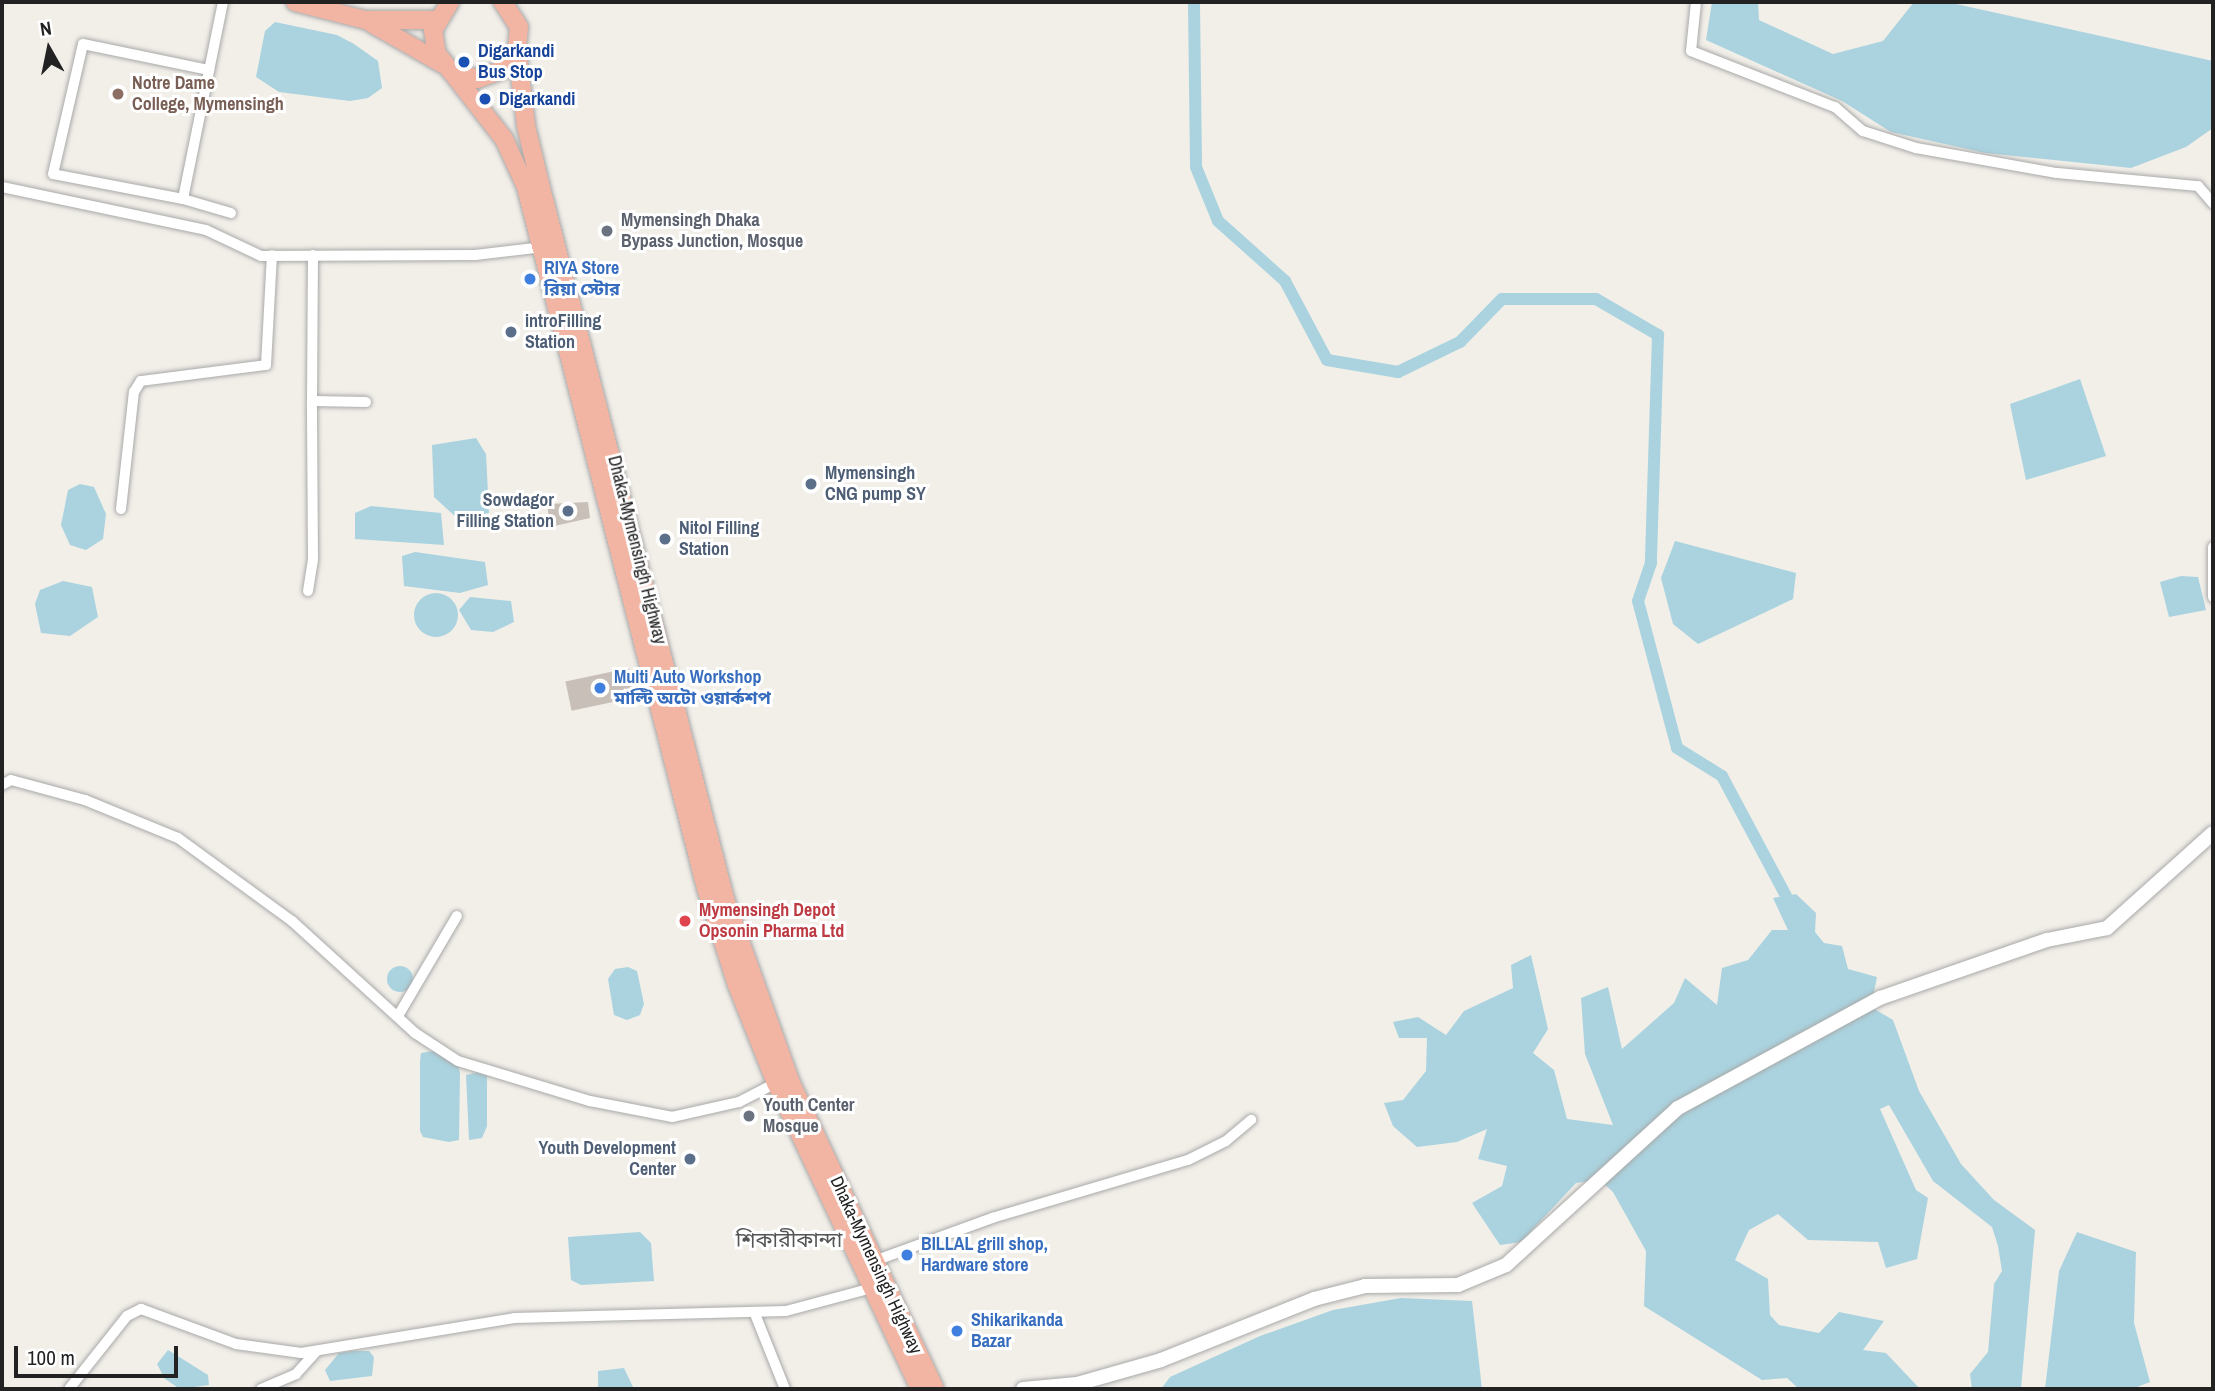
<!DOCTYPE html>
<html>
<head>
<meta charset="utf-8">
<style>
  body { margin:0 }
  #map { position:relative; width:2215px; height:1391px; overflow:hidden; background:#f2efe9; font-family:"Archivo Narrow","Noto Sans Bengali",sans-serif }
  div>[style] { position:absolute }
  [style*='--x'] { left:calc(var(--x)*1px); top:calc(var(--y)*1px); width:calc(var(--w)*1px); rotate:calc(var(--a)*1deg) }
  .water>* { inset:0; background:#aad3df }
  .round { border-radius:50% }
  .canal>* { height:12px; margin:-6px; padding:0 6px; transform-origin:6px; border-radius:6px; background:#aad3df }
  .building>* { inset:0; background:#c7bfb8; transform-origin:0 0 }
  .roads { filter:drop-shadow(0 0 2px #a9a9a9) drop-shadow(0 0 2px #a9a9a9) }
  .minor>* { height:10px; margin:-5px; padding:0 5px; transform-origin:5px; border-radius:5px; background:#fff }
  .tertiary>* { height:14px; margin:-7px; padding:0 7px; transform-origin:7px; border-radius:7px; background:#fff }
  .trunk>* { height:18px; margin:-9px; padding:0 9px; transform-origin:9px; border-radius:9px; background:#f2b4a3 }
  .dots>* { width:19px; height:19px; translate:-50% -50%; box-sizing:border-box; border:4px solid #fff; border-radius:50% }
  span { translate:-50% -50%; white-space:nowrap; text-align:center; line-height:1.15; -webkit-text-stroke:6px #fff; paint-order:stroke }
  .transit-label { font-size:18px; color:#164399; font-weight:700 }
  .left { translate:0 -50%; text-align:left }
  .education-label { font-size:18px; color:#785e54; font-weight:700 }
  .worship-label { font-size:18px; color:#5b616d; font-weight:700 }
  .shop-label { font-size:18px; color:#366cbe; font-weight:700 }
  .service-label { font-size:18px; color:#4e5e75; font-weight:700 }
  .right { translate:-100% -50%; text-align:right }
  .street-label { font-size:18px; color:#222 }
  .health-label { font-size:18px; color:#be3a42; font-weight:700 }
  .quarter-label { font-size:21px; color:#555 }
  .frame { position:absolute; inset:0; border:4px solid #222; pointer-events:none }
  .north { position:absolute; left:14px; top:14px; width:70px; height:70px; -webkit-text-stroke:5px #fff; paint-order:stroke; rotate:351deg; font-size:19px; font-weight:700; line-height:28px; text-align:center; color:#222 }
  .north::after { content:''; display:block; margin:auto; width:24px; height:32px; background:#222; clip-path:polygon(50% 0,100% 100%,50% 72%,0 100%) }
  .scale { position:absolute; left:14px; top:1346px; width:164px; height:32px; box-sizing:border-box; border:4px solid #222; border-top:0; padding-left:9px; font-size:21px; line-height:24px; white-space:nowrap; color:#222; -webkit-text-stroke:5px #fff; paint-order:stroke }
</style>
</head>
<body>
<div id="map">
  <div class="water">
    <div style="clip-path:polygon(1712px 2px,1758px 2px,1759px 20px,1833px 54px,1883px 41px,1914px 2px,1947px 2px,2213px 61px,2213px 128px,2186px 147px,2131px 168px,1985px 153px,1891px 132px,1842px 101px,1706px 40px)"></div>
    <div style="clip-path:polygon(275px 22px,337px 35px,354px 44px,378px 61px,382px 88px,368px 98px,350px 101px,279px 92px,256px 77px,265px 31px)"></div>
    <div style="clip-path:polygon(2080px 379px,2106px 456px,2026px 480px,2010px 404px)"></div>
    <div style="clip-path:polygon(476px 438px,486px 454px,489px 513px,458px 519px,434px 497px,432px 445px)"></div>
    <div style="clip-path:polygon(80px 484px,94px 487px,106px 514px,103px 539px,86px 550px,70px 545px,61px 525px,68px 490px)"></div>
    <div style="clip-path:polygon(371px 506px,441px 513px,444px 545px,355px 539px,355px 513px)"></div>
    <div style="clip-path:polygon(1675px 541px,1796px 573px,1793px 599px,1698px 644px,1673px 624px,1661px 578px)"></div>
    <div style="clip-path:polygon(415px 552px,485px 562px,488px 585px,460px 593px,404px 586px,402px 556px)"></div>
    <div style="clip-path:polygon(2181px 576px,2198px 577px,2206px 610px,2169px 617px,2160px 582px)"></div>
    <div style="clip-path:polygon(63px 581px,92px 587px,98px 617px,70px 636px,41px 633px,35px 604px,40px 590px)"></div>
    <div class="round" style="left:414px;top:593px;width:44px;height:44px"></div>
    <div style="clip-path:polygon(470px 597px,511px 601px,514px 622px,493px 632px,471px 630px,459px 610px)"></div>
    <div style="clip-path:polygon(1796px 894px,1816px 913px,1815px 932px,1824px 943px,1842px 946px,1848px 969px,1877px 977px,1871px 1007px,1893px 1020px,1919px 1091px,1961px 1164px,1994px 1200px,2035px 1230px,2021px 1389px,1972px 1389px,1970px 1374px,1988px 1352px,1994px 1284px,2002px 1271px,1998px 1246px,1992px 1227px,1933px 1181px,1889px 1105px,1880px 1109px,1916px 1190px,1928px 1198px,1917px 1259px,1886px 1268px,1878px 1242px,1808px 1240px,1778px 1214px,1749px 1230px,1735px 1260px,1768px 1279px,1770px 1315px,1779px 1325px,1819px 1333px,1839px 1312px,1884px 1321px,1863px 1350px,1886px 1353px,1920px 1389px,1799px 1389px,1787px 1378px,1762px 1380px,1644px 1306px,1646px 1251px,1613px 1192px,1600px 1180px,1576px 1183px,1521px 1242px,1500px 1245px,1472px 1203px,1502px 1186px,1507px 1166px,1478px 1159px,1487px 1129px,1457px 1142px,1417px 1147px,1393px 1126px,1384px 1103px,1403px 1100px,1426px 1071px,1427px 1038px,1399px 1038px,1393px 1022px,1418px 1017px,1446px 1035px,1464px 1011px,1513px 988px,1511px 965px,1531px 955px,1548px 1029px,1533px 1053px,1554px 1070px,1567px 1119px,1613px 1125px,1585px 1054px,1581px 998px,1608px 987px,1622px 1049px,1674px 1003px,1685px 978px,1717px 1005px,1722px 968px,1748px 960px,1772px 930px,1788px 930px,1773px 898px)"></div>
    <div class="round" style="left:387px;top:966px;width:26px;height:26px"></div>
    <div style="clip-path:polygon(628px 967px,637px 971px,644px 1004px,640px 1015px,627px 1020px,614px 1015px,608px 979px,615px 969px)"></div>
    <div style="clip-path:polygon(433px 1051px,457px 1061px,460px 1073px,459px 1140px,449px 1142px,423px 1137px,420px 1131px,420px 1061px,421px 1053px)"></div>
    <div style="clip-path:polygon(479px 1072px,487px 1076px,487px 1126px,482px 1138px,469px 1140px,466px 1075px)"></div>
    <div style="clip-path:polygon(640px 1232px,651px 1243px,654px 1281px,581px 1285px,571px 1280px,568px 1237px)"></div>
    <div style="clip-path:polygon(2077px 1232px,2136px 1252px,2134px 1323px,2150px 1382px,2132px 1389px,2045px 1389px,2059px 1271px)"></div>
    <div style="clip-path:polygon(1401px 1298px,1472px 1301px,1482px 1389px,1161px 1389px,1170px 1377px,1260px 1336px,1333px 1310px)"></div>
    <div style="clip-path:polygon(168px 1350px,208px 1375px,209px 1385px,180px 1389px,165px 1379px,157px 1364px)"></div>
    <div style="clip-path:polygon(351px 1351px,369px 1351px,374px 1357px,372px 1376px,330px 1381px,325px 1370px,339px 1353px)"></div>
    <div style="clip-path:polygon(624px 1368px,634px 1389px,598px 1389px,598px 1371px)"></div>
  </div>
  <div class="canal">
    <div style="--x:1194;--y:2;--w:165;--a:89.3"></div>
    <div style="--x:1196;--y:167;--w:58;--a:67.8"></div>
    <div style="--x:1218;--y:221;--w:90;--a:41.8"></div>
    <div style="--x:1285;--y:281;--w:89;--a:62"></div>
    <div style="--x:1327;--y:360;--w:72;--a:9.6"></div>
    <div style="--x:1398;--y:372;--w:69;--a:-25.8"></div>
    <div style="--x:1460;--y:342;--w:60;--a:-45.7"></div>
    <div style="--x:1502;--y:299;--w:94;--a:0"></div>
    <div style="--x:1596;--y:299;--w:72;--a:30.1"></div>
    <div style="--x:1658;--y:335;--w:228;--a:91.8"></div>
    <div style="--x:1651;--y:563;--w:40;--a:108.9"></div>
    <div style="--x:1638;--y:601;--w:152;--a:75.1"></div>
    <div style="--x:1677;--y:748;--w:53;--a:31.9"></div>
    <div style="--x:1722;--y:776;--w:136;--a:61.9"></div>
  </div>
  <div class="building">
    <div style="clip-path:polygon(588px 502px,590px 518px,550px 527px,547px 504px)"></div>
    <div style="left:629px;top:668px;width:30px;height:65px;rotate:78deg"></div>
  </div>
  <div class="roads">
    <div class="minor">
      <div style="--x:223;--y:2;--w:201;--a:101.5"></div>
      <div style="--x:183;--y:199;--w:50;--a:16.3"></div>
      <div style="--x:1696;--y:2;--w:49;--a:95.8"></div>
      <div style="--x:1691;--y:51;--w:155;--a:21.3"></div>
      <div style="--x:1835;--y:107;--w:37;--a:41"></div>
      <div style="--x:1863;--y:131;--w:56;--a:17.8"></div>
      <div style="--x:1916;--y:148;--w:143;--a:10.1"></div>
      <div style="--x:2057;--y:173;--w:142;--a:5.3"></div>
      <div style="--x:2198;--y:186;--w:23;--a:49"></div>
      <div style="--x:2;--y:187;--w:208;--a:11.9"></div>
      <div style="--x:206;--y:230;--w:61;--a:25.3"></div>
      <div style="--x:261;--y:256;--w:214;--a:-0.3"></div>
      <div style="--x:475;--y:255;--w:69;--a:-6.6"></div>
      <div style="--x:183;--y:199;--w:132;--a:-169.1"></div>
      <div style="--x:53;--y:174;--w:133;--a:-77"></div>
      <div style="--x:83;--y:44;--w:129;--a:11.7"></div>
      <div style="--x:313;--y:255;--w:146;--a:90.4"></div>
      <div style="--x:312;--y:401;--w:54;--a:1.1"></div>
      <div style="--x:121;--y:509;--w:118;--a:-83.7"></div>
      <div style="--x:134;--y:392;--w:13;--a:-58"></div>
      <div style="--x:141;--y:381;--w:126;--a:-7.3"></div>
      <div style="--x:266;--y:365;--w:110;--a:-86.9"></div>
      <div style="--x:2213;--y:547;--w:50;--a:90"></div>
      <div style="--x:308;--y:591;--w:32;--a:-81"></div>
      <div style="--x:313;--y:559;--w:158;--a:-90.4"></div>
      <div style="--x:2;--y:785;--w:10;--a:-29"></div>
      <div style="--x:11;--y:780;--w:77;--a:15.1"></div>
      <div style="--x:85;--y:800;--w:100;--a:22.2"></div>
      <div style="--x:178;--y:838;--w:141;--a:36.1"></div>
      <div style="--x:292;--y:921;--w:166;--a:42.3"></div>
      <div style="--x:415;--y:1033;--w:51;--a:33.1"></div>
      <div style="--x:458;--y:1061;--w:138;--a:16.9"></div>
      <div style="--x:590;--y:1101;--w:84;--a:11"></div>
      <div style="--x:672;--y:1117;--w:69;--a:-12.6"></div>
      <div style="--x:739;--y:1102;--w:42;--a:-27.2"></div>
      <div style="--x:398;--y:1016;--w:116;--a:-59.5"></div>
      <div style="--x:874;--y:1261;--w:126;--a:-20"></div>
      <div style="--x:992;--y:1218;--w:204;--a:-16.5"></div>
      <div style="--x:1188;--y:1160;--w:42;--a:-26.6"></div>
      <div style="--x:1226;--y:1141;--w:33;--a:-40"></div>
      <div style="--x:755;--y:1314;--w:81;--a:68.2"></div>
      <div style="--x:69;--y:1389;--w:93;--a:-51.5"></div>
      <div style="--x:127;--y:1316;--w:16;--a:-27"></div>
      <div style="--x:141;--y:1309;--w:101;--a:20.2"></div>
      <div style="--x:236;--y:1344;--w:66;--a:7.9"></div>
      <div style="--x:301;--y:1353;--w:216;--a:-9.3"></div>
      <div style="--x:514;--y:1318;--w:272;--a:-1.5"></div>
      <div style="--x:786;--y:1311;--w:89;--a:-15"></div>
      <div style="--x:261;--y:1389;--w:38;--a:-23"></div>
      <div style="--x:296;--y:1374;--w:30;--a:-48"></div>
    </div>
    <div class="tertiary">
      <div style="--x:1023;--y:1389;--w:54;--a:-5.3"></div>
      <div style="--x:1077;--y:1384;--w:87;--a:-15.9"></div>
      <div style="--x:1161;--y:1360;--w:165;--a:-21.7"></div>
      <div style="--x:1314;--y:1299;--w:53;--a:-14.3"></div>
      <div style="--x:1365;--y:1286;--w:93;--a:-0.6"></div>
      <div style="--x:1458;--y:1285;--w:52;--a:-22.6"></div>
      <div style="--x:1506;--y:1265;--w:233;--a:-42.4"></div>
      <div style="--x:1678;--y:1108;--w:230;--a:-28.6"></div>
      <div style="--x:1880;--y:998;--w:177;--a:-19.2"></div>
      <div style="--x:2047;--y:940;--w:61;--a:-11.3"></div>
      <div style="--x:2107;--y:928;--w:142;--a:-41.9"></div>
    </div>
    <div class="trunk">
      <div style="--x:295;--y:2;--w:72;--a:14.4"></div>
      <div style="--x:365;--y:20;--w:70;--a:0"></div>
      <div style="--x:450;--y:2;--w:33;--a:121"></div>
      <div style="--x:433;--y:30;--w:24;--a:81"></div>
      <div style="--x:437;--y:54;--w:22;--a:51"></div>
      <div style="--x:451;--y:71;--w:27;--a:17"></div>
      <div style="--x:477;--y:79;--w:27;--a:-20"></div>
      <div style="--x:502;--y:70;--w:26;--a:-54"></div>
      <div style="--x:517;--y:49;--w:22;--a:-85"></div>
      <div style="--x:519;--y:27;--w:30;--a:-123"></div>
      <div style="--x:371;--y:23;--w:81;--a:29.7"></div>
      <div style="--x:517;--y:49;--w:78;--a:83.3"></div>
      <div style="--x:526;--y:126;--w:64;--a:76.4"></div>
      <div style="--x:541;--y:188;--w:734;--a:75.49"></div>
      <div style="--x:725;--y:899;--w:193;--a:70.3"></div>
      <div style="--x:790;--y:1081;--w:340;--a:64.8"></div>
      <div style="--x:451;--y:71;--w:86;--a:52.1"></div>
      <div style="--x:504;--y:139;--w:53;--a:65.4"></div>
      <div style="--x:526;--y:187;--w:724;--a:75.6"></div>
      <div style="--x:706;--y:888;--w:102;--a:72.3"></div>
      <div style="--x:737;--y:985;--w:105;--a:68.3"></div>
      <div style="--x:776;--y:1083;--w:338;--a:64.8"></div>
    </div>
  </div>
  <div class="dots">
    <div style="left:464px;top:62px;background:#1a4fb4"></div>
    <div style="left:118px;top:94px;background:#8d6e63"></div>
    <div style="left:485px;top:99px;background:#1a4fb4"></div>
    <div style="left:607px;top:231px;background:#6b7280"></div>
    <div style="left:530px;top:279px;background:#3f7fe0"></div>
    <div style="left:511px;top:332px;background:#5c6f8a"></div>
    <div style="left:811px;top:484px;background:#5c6f8a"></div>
    <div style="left:568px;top:511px;background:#5c6f8a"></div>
    <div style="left:665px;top:539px;background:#5c6f8a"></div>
    <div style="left:600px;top:688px;background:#3f7fe0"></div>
    <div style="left:685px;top:921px;background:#e0444e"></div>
    <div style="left:749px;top:1116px;background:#6b7280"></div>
    <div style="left:690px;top:1159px;background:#5c6f8a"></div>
    <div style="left:907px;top:1255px;background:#3f7fe0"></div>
    <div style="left:957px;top:1331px;background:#3f7fe0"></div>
  </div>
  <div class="transit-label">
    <span class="left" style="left:478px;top:62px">Digarkandi<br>Bus Stop</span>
    <span class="left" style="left:499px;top:99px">Digarkandi</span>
  </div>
  <div class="education-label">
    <span class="left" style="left:132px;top:94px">Notre Dame<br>College, Mymensingh</span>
  </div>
  <div class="worship-label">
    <span class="left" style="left:621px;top:231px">Mymensingh Dhaka<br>Bypass Junction, Mosque</span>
    <span class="left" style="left:763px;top:1116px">Youth Center<br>Mosque</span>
  </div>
  <div class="shop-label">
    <span class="left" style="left:544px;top:279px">RIYA Store<br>রিয়া স্টোর</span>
    <span class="left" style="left:614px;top:688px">Multi Auto Workshop<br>মাল্টি অটো ওয়ার্কশপ</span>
    <span class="left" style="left:921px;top:1255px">BILLAL grill shop,<br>Hardware store</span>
    <span class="left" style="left:971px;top:1331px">Shikarikanda<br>Bazar</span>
  </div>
  <div class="service-label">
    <span class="left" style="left:525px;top:332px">introFilling<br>Station</span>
    <span class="left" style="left:825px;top:484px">Mymensingh<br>CNG pump SY</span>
    <span class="right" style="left:554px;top:511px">Sowdagor<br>Filling Station</span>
    <span class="left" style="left:679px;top:539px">Nitol Filling<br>Station</span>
    <span class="right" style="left:676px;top:1159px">Youth Development<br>Center</span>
  </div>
  <div class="street-label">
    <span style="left:637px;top:550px;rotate:76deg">Dhaka-Mymensingh Highway</span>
    <span style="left:876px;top:1265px;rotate:65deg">Dhaka-Mymensingh Highway</span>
  </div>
  <div class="health-label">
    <span class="left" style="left:699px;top:921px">Mymensingh Depot<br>Opsonin Pharma Ltd</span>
  </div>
  <div class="quarter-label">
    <span style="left:789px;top:1240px">শিকারীকান্দা</span>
  </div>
  <div class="frame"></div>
  <div class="north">N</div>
  <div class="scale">100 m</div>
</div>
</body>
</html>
